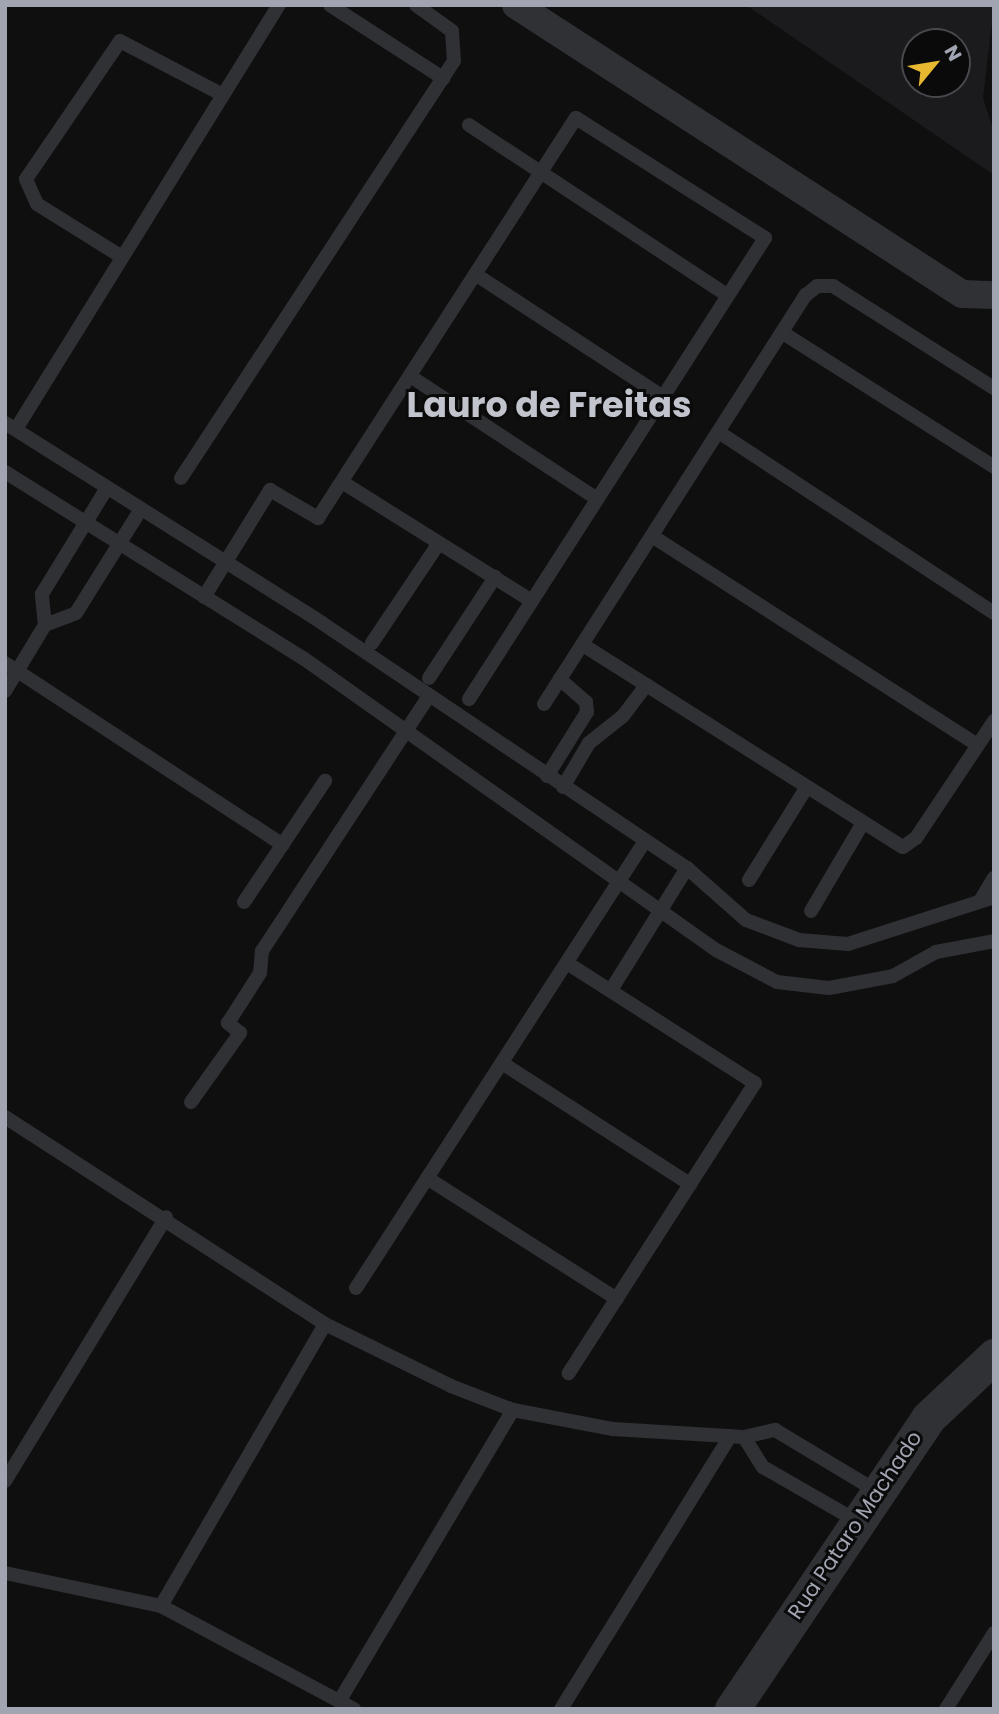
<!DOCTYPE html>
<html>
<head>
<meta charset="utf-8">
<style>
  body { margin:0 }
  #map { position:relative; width:999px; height:1714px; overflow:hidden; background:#0f0f10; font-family:Poppins,sans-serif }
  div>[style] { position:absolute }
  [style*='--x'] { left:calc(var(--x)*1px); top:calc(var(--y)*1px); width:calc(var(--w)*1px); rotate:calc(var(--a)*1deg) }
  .built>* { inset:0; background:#1b1b1d }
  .service>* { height:14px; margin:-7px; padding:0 7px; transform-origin:7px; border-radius:7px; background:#303135 }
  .minor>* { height:28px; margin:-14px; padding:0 14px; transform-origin:14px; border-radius:14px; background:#303135 }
  .tertiary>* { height:35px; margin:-17.5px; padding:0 17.5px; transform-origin:17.5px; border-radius:17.5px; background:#303135 }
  span { translate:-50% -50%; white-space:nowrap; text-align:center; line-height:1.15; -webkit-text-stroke:6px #0a0a0b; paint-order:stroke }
  .street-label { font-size:21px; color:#a1a5b1 }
  .town-label { font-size:35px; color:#c2c4cd; font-weight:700 }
  .frame { position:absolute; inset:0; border:7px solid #a1a5b1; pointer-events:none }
  .north { position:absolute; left:901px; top:28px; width:70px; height:70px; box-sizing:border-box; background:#0a0a0b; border:2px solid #46484d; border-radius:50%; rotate:60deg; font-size:19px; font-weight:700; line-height:28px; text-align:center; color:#a1a5b1 }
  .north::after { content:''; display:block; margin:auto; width:24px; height:32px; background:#e7b830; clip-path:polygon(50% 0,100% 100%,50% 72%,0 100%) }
</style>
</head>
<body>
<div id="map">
  <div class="built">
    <div style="clip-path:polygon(evenodd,746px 5px,994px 5px,983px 98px,994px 132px,994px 175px,746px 5px,915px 42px,957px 42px,957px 84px,915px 84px,915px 42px)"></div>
  </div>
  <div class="service">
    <div style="--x:330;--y:5;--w:135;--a:32.9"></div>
    <div style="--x:469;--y:125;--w:310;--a:33.4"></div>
    <div style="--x:122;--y:257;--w:100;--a:-148.1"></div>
    <div style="--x:37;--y:204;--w:27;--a:-114"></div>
    <div style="--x:26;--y:179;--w:167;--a:-55.7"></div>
    <div style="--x:120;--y:41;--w:116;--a:27.7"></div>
    <div style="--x:475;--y:274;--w:225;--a:33.2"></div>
    <div style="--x:783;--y:333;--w:250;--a:32.4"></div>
    <div style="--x:410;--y:376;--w:224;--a:33.3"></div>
    <div style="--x:5;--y:423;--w:375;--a:32.2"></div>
    <div style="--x:322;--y:623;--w:440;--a:33.9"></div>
    <div style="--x:687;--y:868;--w:79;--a:41.4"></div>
    <div style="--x:746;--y:920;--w:57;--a:20.7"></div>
    <div style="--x:799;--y:940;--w:49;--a:4.7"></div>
    <div style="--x:848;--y:944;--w:153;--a:-17.8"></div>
    <div style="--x:16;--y:429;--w:499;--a:-58.2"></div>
    <div style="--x:720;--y:433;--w:328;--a:33.3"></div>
    <div style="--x:5;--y:472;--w:351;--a:32"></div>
    <div style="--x:303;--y:658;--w:506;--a:35.26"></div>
    <div style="--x:716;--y:950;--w:69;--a:27.7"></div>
    <div style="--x:777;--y:982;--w:52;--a:6.6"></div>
    <div style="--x:829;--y:988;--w:65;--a:-10.6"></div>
    <div style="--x:893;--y:976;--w:49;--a:-29.2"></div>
    <div style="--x:936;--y:952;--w:59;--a:-10.7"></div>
    <div style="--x:181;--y:478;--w:498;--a:-56.8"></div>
    <div style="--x:454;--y:61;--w:30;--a:-94"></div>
    <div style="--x:452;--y:31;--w:44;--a:-144.2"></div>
    <div style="--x:342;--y:482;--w:224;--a:32.1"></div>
    <div style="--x:652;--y:536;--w:387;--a:32.7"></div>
    <div style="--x:204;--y:597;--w:126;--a:-58.3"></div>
    <div style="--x:270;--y:490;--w:56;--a:30.3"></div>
    <div style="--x:318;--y:518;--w:476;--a:-57.2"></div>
    <div style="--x:576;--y:118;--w:224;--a:32.4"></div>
    <div style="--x:765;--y:238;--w:548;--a:122.7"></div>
    <div style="--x:45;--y:625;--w:33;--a:-21"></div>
    <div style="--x:76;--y:613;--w:123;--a:-58"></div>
    <div style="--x:372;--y:643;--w:120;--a:-56.2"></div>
    <div style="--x:583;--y:645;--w:378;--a:32.3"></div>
    <div style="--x:903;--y:847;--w:16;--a:-35"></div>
    <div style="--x:916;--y:838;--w:141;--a:-56.3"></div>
    <div style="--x:5;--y:663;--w:332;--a:33.2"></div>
    <div style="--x:429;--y:678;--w:121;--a:-56.8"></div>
    <div style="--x:5;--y:691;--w:77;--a:-58.8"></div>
    <div style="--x:45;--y:625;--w:31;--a:-96"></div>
    <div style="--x:42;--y:594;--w:124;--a:-58.5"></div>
    <div style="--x:544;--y:704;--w:486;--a:-57.4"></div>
    <div style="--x:806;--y:295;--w:14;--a:-39"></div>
    <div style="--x:817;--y:286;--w:16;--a:0"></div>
    <div style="--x:833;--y:286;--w:191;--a:32.4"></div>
    <div style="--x:547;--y:776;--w:75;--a:-58"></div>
    <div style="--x:587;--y:712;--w:10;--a:-96"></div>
    <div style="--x:586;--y:702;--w:35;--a:-139"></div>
    <div style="--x:563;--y:787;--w:51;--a:-59.4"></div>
    <div style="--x:589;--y:743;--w:43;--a:-38.5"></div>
    <div style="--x:623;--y:716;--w:39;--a:-53"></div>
    <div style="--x:749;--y:880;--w:106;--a:-58.1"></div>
    <div style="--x:980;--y:901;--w:27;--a:-59"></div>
    <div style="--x:244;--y:902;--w:146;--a:-56.2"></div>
    <div style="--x:811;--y:911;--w:99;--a:-59.5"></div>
    <div style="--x:567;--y:963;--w:223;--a:32.6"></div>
    <div style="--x:755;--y:1083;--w:345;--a:122.7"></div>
    <div style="--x:611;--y:990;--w:144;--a:-58.1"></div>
    <div style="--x:502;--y:1063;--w:224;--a:32.8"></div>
    <div style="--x:191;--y:1102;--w:85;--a:-54.6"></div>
    <div style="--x:240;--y:1033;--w:16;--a:-140"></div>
    <div style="--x:228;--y:1023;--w:59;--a:-57.4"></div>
    <div style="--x:260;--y:973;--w:22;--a:-85"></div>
    <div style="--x:262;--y:951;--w:305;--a:-56.8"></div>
    <div style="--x:5;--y:1117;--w:381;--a:32.9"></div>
    <div style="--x:325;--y:1324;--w:140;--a:26.2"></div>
    <div style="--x:451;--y:1386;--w:66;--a:21.2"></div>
    <div style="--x:513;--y:1410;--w:102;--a:10.8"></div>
    <div style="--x:613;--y:1429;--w:131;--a:3.5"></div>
    <div style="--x:744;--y:1437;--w:32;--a:-13"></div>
    <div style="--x:775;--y:1430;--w:117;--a:31"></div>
    <div style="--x:427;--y:1178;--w:225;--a:32.5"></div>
    <div style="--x:356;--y:1288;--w:532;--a:-57.12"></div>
    <div style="--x:744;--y:1437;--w:36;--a:58"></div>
    <div style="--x:763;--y:1467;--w:106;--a:29.9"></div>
    <div style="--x:5;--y:1481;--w:309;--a:-58.6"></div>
    <div style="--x:5;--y:1573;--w:159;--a:11.9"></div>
    <div style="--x:161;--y:1606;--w:219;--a:28.1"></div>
    <div style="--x:161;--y:1606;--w:326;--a:-59.8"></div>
    <div style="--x:340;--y:1700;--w:338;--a:-59.2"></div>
    <div style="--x:561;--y:1709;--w:321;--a:-58.2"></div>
    <div style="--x:946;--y:1709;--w:90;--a:-57.7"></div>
  </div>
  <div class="minor">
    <div style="--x:516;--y:5;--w:531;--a:32.94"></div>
    <div style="--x:962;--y:294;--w:32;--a:2"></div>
  </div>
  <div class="tertiary">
    <div style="--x:732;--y:1709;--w:351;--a:-56"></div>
    <div style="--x:928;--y:1418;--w:91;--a:-43.2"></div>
  </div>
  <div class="street-label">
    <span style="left:855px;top:1525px;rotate:-56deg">Rua Pataro Machado</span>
  </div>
  <div class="town-label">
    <span style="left:549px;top:405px">Lauro de Freitas</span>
  </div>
  <div class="frame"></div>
  <div class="north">N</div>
</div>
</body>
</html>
